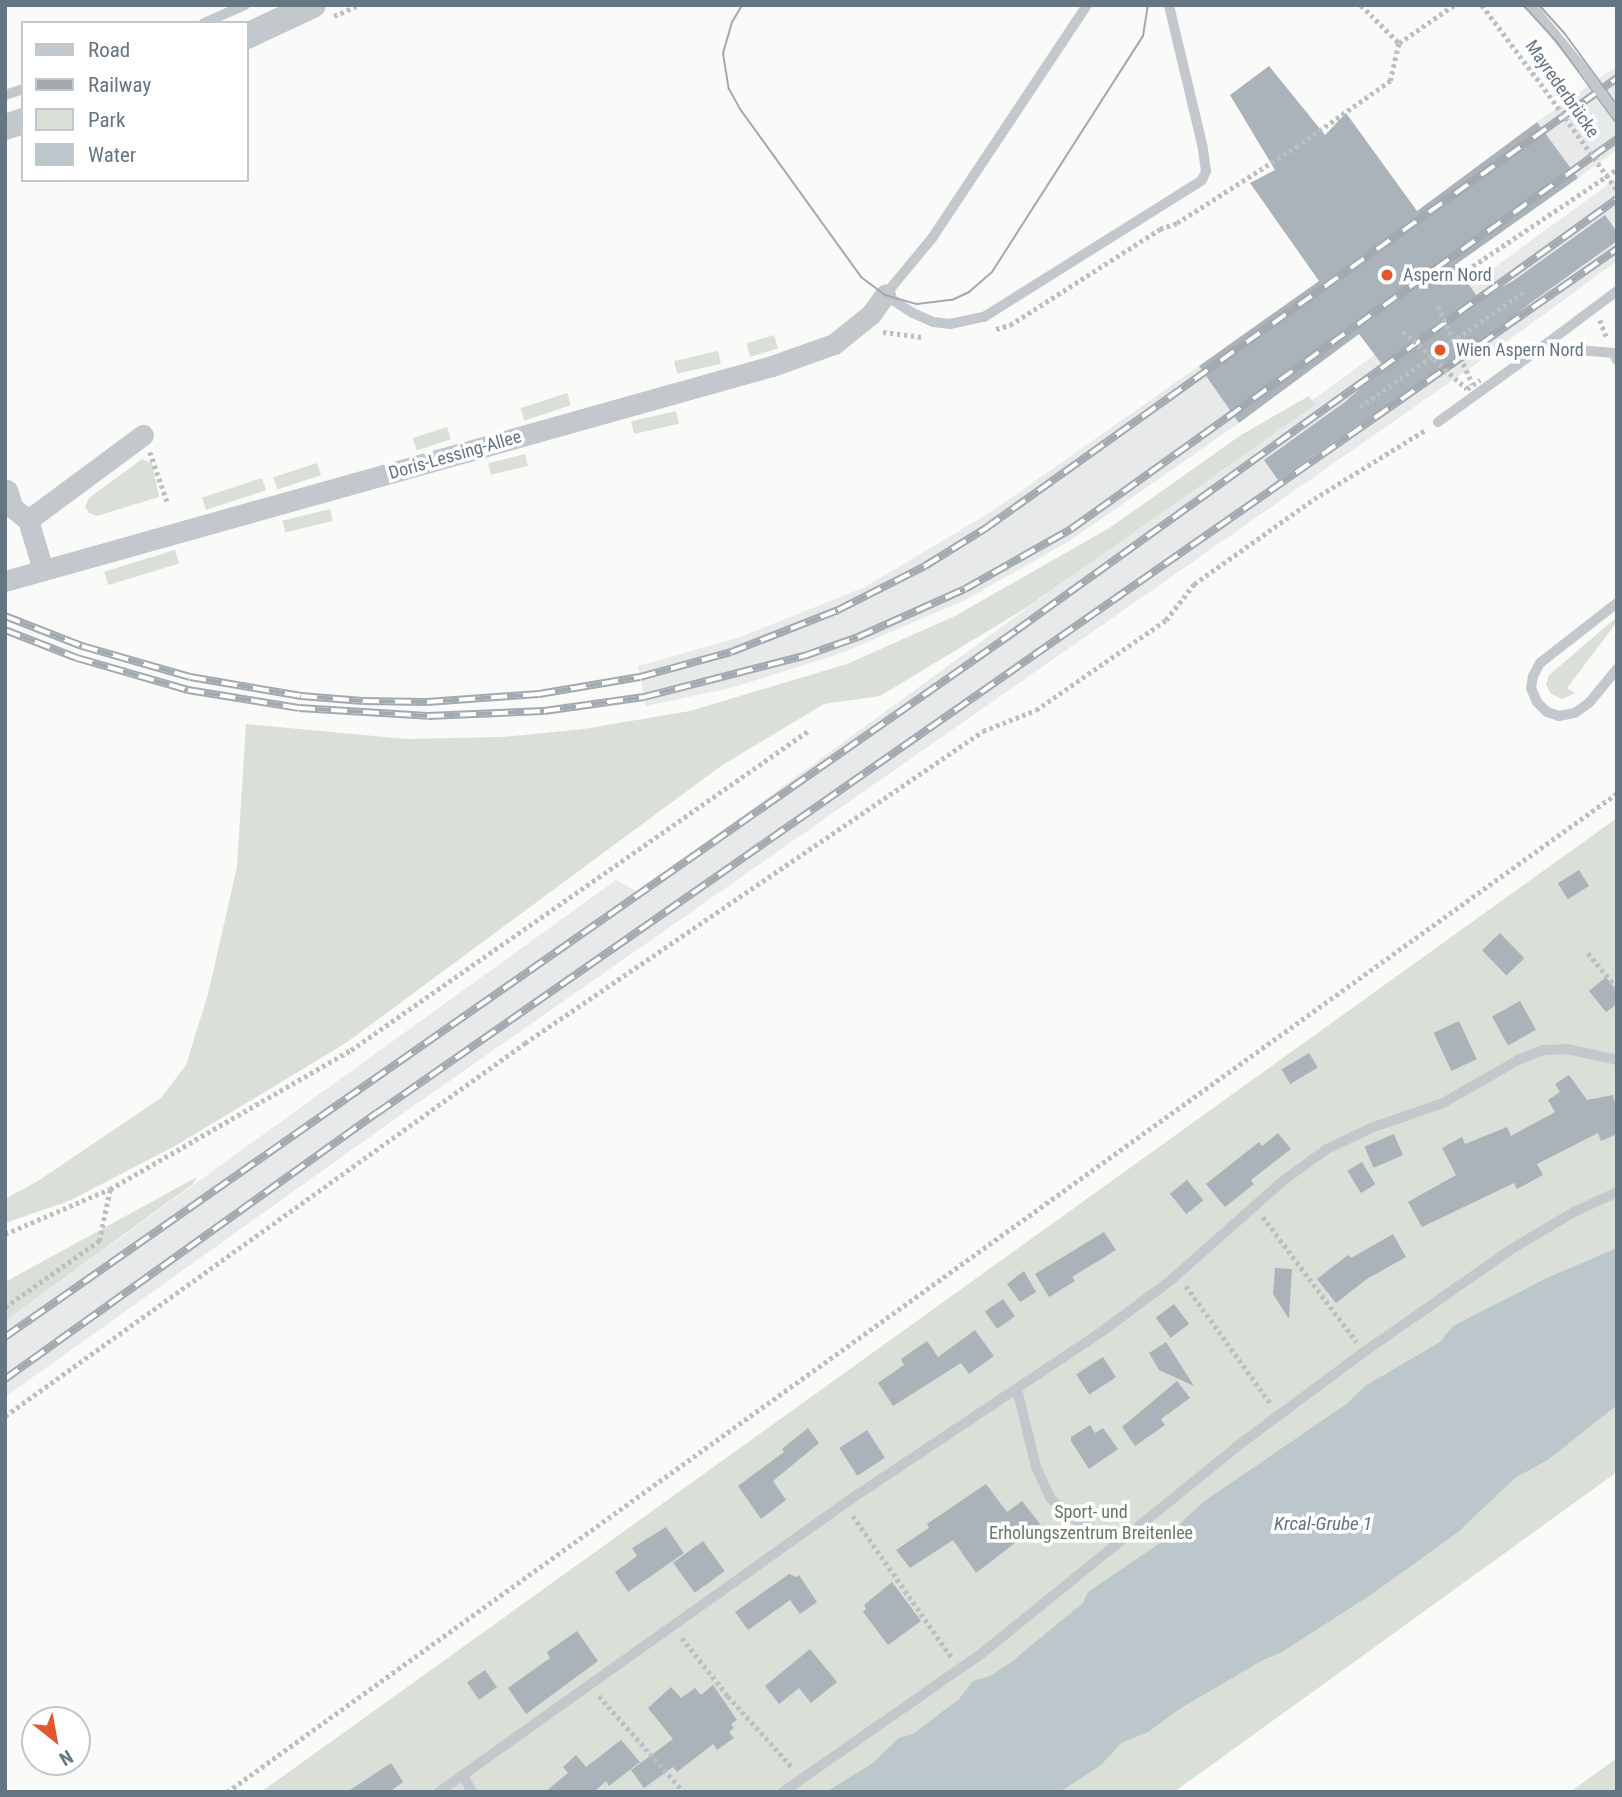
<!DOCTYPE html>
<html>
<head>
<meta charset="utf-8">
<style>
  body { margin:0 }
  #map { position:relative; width:1622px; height:1797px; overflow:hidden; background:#fafaf8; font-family:"Roboto Condensed",sans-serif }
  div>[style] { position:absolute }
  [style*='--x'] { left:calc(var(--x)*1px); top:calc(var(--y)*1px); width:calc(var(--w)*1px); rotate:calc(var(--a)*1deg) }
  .built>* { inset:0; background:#e8e9e9 }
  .green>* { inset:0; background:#dadfd7; transform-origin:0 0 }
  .water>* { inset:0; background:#bbc7cb }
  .building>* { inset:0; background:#aab3b9; transform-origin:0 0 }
  .path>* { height:4.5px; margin-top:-2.25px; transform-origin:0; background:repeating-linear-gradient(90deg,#bbbfc2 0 3.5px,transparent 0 7px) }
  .service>* { height:10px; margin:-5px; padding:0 5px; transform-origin:5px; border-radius:5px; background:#c3c8cc }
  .minor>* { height:21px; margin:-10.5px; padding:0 10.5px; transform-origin:10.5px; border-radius:10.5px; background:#c3c8cc }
  .tertiary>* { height:26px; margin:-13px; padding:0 13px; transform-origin:13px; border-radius:13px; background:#c3c8cc }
  .tram>* { height:2px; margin:-1px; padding:0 1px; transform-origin:1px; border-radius:1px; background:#a2aab0 }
  .rail>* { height:8px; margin-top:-4px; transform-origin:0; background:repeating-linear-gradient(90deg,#fff 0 16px,#a2aab0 0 32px); box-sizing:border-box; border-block:2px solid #a2aab0 }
  .path-bridge>* { height:4.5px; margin-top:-2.25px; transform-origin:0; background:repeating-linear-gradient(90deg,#bbbfc2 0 3.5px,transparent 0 7px) }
  .service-bridge>* { height:10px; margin:-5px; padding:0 5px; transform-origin:5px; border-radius:5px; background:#c3c8cc }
  .dots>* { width:19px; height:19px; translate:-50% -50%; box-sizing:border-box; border:4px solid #fff; border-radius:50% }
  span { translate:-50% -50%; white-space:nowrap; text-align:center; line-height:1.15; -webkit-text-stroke:7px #fff; paint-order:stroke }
  .street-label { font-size:18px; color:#657683 }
  .poi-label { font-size:18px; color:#657683 }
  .left { translate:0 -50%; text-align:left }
  .park-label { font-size:18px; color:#687a64 }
  .water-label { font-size:19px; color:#60757c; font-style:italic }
  .frame { position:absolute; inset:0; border:7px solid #657683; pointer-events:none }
  .legend { position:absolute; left:21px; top:21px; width:228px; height:161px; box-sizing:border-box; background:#fff; border:2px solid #c1c8cd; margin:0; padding:9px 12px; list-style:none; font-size:21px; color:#657683 }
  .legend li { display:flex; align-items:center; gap:14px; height:35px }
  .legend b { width:35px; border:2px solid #c1c8cd }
  .north { position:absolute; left:21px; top:1706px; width:70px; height:70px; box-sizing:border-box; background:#fff; border:2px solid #c1c8cd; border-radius:50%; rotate:149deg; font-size:19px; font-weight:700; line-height:28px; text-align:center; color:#657683 }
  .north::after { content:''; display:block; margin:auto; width:24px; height:32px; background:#e4572e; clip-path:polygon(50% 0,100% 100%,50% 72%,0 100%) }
</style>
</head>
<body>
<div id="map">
  <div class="built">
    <div style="clip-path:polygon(1617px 66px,1617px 150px,1578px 178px,1537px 122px)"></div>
    <div style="clip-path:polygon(1617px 178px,1617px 261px,1476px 364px,402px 1114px,5px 1397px,5px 1321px,616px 880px,638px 892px)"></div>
    <div style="clip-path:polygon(1199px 366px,1239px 423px,1071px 540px,967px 599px,842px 653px,731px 688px,646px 706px,638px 666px,740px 637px,865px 587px,991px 512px)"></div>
  </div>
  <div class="green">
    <div style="left:774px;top:335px;width:14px;height:29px;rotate:73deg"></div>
    <div style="left:718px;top:351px;width:13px;height:45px;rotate:77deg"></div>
    <div style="left:567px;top:393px;width:13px;height:49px;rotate:72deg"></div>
    <div style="clip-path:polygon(1309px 396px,1315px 405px,1026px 608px,880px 696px,824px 704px,721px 766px,346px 1043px,175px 1146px,69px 1201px,5px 1223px,5px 1199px,38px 1181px,161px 1098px,186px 1065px,208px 994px,237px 867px,246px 724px,406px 739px,502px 737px,583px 729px,690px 711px,847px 664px,955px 616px,1111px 527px,1241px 435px)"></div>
    <div style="left:676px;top:411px;width:13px;height:46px;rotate:77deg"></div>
    <div style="left:447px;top:427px;width:13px;height:36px;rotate:72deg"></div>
    <div style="left:525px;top:454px;width:12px;height:38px;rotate:76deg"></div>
    <div style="clip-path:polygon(142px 459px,152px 463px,159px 497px,97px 516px,89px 513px,85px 507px,89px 498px)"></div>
    <div style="left:317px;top:463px;width:13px;height:46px;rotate:72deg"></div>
    <div style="left:262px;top:478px;width:13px;height:63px;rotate:72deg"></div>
    <div style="left:330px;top:509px;width:12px;height:49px;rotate:76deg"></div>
    <div style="left:175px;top:550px;width:14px;height:74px;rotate:73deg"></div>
    <div style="clip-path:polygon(1617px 617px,1617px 622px,1567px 688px,1575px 693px,1562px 699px,1551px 694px,1546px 684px,1549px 675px)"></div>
    <div style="clip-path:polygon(1617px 818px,1617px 1472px,1174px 1792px,261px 1792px)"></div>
    <div style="clip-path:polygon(197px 1177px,193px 1184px,5px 1321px,5px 1282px)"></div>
    <div style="clip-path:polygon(1617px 1758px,1617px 1792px,1570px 1792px)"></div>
  </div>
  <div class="water">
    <div style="clip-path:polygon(1617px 1248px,1617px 1405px,1549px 1459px,1515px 1478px,1458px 1532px,1372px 1594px,1282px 1652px,1261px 1661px,1181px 1708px,1148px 1732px,1121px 1743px,1101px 1765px,1060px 1792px,826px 1792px,873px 1763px,899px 1738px,913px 1734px,959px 1699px,973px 1681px,990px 1676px,1010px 1663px,1083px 1603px,1088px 1592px,1160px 1543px,1203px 1502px,1348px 1403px,1365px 1386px,1440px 1342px,1453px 1326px,1547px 1278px)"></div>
  </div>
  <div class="building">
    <div style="clip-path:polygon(1269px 66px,1325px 135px,1346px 113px,1417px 211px,1537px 122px,1578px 178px,1455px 265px,1479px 299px,1513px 281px,1605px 215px,1617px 232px,1617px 241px,1529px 304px,1463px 361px,1360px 423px,1278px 480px,1264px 460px,1345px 402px,1384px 367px,1359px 334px,1239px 423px,1199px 366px,1319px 281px,1250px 183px,1275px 170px,1230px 95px)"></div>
    <div style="left:1579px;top:870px;width:19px;height:25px;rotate:58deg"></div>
    <div style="left:1500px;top:933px;width:35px;height:25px;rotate:46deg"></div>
    <div style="clip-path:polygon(1606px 977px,1617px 991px,1617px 1004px,1606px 1012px,1589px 991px)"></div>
    <div style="left:1520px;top:1001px;width:33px;height:32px;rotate:61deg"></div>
    <div style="left:1459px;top:1021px;width:42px;height:28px;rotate:65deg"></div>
    <div style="left:1309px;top:1053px;width:17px;height:32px;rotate:59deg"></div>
    <div style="clip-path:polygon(1569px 1075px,1587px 1100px,1613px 1095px,1617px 1111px,1617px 1134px,1601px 1141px,1598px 1133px,1537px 1164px,1543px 1175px,1517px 1189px,1514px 1183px,1422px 1227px,1408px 1202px,1456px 1175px,1442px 1148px,1462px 1137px,1465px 1144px,1507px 1127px,1511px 1136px,1555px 1112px,1548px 1100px,1560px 1092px,1555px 1084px)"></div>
    <div style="clip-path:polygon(1278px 1133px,1291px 1149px,1251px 1180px,1254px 1184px,1225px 1207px,1206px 1184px,1259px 1142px,1262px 1146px)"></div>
    <div style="left:1394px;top:1134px;width:23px;height:32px;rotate:67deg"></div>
    <div style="left:1362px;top:1162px;width:26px;height:17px;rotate:59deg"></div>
    <div style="left:1187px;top:1180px;width:26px;height:22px;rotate:51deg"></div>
    <div style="clip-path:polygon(1104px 1232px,1116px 1250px,1072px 1277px,1075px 1281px,1049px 1297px,1035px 1274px)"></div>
    <div style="clip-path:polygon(1393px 1234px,1406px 1257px,1367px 1279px,1336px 1303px,1317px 1279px,1348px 1255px,1351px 1258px)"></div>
    <div style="clip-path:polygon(1275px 1268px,1292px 1269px,1289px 1319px,1273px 1294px)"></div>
    <div style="clip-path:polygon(1024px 1271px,1036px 1292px,1020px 1302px,1007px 1284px)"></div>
    <div style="left:1003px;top:1299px;width:21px;height:22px;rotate:55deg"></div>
    <div style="left:1174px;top:1304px;width:25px;height:23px;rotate:53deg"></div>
    <div style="clip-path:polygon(975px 1330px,994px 1356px,969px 1374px,961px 1363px,893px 1406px,878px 1383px,904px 1365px,901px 1359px,927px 1341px,938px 1357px)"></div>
    <div style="clip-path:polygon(1166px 1342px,1194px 1386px,1159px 1370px,1149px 1353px)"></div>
    <div style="left:1103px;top:1357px;width:24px;height:32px;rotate:57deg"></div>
    <div style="clip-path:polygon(1177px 1381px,1190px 1398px,1161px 1419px,1165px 1425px,1135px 1446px,1122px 1427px)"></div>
    <div style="clip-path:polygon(1090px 1425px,1095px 1433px,1103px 1428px,1118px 1449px,1089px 1469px,1071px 1441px,1071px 1437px)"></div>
    <div style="clip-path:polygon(808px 1428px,819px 1443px,773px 1481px,786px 1500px,761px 1519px,738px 1486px,784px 1452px,782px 1449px)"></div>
    <div style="left:867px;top:1430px;width:33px;height:33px;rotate:57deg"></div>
    <div style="clip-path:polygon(986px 1484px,1007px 1512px,1022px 1501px,1040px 1524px,976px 1573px,953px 1540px,910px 1568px,896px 1550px,929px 1528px,927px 1524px)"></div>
    <div style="clip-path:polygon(666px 1527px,684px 1553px,628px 1592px,615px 1572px,637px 1556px,632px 1548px)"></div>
    <div style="left:703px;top:1541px;width:37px;height:37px;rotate:54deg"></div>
    <div style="clip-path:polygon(789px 1574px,796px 1577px,799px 1575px,817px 1602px,800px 1614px,790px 1600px,748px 1630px,735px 1612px)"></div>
    <div style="clip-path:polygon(892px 1582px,921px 1621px,888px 1645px,863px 1612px,866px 1609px,864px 1605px)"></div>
    <div style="clip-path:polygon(577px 1631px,598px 1661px,526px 1714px,508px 1688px,550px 1658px,547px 1652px)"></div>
    <div style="clip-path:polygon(810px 1649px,837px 1682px,811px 1703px,799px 1688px,779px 1704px,765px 1686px)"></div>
    <div style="left:485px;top:1670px;width:21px;height:22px;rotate:55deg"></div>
    <div style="clip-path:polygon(713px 1685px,737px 1720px,731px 1724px,734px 1728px,729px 1732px,734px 1738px,717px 1750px,713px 1744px,677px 1772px,673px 1767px,644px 1788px,631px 1770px,673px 1739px,648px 1708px,671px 1687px,681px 1698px,695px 1688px,701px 1695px)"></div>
    <div style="clip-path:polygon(621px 1740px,640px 1762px,609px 1786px,606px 1781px,594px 1792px,545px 1792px,568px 1773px,563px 1767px,576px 1755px,586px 1767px)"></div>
    <div style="clip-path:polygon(391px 1763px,403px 1782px,389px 1792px,347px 1792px)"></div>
  </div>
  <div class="path">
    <div style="--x:1361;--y:5;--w:54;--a:45"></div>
    <div style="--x:1482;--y:5;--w:112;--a:53.3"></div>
    <div style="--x:334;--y:16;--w:27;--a:-24"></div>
    <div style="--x:1461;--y:274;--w:188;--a:-33.9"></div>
    <div style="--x:1600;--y:320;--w:19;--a:69"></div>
    <div style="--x:996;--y:329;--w:15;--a:-16"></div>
    <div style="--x:1010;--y:325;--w:178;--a:-32.6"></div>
    <div style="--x:1160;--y:229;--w:18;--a:-19"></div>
    <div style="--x:1177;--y:223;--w:141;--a:-32.6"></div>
    <div style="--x:1296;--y:147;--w:115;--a:-35.1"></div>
    <div style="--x:1390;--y:81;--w:39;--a:-77"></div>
    <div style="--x:1399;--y:43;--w:67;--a:-34.6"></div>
    <div style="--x:883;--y:332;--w:40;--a:7.1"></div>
    <div style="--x:1360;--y:407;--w:203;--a:-35.2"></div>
    <div style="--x:150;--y:452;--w:52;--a:70.9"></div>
    <div style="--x:1588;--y:953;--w:45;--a:50.4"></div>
    <div style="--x:1263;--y:1217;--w:156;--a:53.1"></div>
    <div style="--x:5;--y:1234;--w:114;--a:-23.2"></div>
    <div style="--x:110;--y:1189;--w:278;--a:-30"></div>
    <div style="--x:351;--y:1050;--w:557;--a:-34.92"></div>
    <div style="--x:1186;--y:1286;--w:145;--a:54.2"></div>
    <div style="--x:5;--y:1307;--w:115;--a:-35.1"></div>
    <div style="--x:99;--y:1241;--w:52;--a:-77.8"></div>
    <div style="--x:5;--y:1416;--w:640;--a:-35.65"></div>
    <div style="--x:525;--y:1043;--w:554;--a:-34.26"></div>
    <div style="--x:983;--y:731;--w:57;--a:-21.6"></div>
    <div style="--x:1036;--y:710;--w:158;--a:-34.7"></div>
    <div style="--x:1166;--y:620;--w:46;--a:-52.1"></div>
    <div style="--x:1194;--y:584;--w:147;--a:-35.3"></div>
    <div style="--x:1314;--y:499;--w:133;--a:-31.8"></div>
    <div style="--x:853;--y:1516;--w:173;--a:55.1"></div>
    <div style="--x:682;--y:1638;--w:74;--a:51.6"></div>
    <div style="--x:728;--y:1696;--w:96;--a:48"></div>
    <div style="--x:599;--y:1696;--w:128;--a:48.5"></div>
    <div style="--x:227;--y:1792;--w:1712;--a:-35.7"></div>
  </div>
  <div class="service">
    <div style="--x:1087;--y:5;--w:278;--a:123.6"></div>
    <div style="--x:933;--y:237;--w:75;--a:129.6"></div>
    <div style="--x:885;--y:295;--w:33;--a:33"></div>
    <div style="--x:913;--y:313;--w:22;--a:24"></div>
    <div style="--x:933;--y:322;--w:17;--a:7"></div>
    <div style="--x:950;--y:324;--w:35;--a:-12"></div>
    <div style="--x:984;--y:317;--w:257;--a:-32.1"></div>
    <div style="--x:1202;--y:180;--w:10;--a:-66"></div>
    <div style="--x:1206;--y:171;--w:27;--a:-98"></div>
    <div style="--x:1202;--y:144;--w:143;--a:-103.4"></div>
    <div style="--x:1531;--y:5;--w:84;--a:50.8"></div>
    <div style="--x:204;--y:23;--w:45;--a:-23.7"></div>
    <div style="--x:5;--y:95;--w:19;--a:-18"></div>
    <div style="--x:1617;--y:291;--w:94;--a:143.3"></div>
    <div style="--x:1542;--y:347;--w:72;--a:4.8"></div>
    <div style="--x:1614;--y:353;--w:8;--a:67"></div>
    <div style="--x:1438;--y:422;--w:128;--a:-35.8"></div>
    <div style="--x:1617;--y:603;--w:98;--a:142.1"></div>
    <div style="--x:1540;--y:663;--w:15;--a:118"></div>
    <div style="--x:1533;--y:676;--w:12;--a:99"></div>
    <div style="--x:1531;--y:688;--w:15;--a:67"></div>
    <div style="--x:1537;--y:702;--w:14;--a:45"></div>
    <div style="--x:1547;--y:712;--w:13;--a:18"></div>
    <div style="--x:1559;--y:716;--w:16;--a:-11"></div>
    <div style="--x:1575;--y:713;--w:17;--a:-36"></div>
    <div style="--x:1589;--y:703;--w:44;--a:-50.5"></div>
    <div style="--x:1017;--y:1389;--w:80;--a:76.3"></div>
    <div style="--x:1036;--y:1467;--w:35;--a:65"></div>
    <div style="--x:1051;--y:1499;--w:35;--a:40"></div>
    <div style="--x:1078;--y:1522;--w:46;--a:27.1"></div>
    <div style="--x:463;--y:1775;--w:19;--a:62"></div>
    <div style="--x:439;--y:1792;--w:502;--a:-35.43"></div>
    <div style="--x:848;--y:1501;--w:308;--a:-33.7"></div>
    <div style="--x:1104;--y:1330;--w:84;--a:-36.7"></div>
    <div style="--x:1171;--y:1280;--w:151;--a:-41.5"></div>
    <div style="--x:1284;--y:1180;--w:53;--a:-35.8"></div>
    <div style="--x:1327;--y:1149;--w:49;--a:-25.5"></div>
    <div style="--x:1371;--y:1128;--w:76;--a:-19.1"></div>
    <div style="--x:1443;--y:1103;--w:86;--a:-29.8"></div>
    <div style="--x:1518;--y:1060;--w:27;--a:-22"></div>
    <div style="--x:1543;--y:1050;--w:24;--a:-2"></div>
    <div style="--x:1567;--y:1049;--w:51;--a:12.4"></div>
    <div style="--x:783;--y:1792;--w:241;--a:-34.9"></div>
    <div style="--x:981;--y:1654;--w:333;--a:-39"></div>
    <div style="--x:1240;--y:1444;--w:154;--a:-36.6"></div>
    <div style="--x:1364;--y:1352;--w:178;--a:-34.9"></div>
    <div style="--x:1510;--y:1250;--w:74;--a:-30.7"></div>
    <div style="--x:1574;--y:1212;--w:47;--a:-24.9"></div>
  </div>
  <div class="minor">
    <div style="--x:7;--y:490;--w:19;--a:72"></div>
    <div style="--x:13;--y:508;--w:19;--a:39"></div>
    <div style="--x:28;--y:520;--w:52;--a:73.3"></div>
    <div style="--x:28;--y:520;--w:143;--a:-36.5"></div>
    <div style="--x:5;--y:581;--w:797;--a:-15.66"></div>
    <div style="--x:772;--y:366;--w:66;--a:-19.5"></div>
    <div style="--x:834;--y:344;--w:48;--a:-39"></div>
    <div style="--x:871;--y:314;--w:24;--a:-54"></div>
  </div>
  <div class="tertiary">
    <div style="--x:247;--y:36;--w:73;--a:-25.2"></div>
    <div style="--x:5;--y:127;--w:19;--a:-18"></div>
  </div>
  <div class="tram">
    <div style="--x:742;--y:5;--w:20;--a:120"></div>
    <div style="--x:732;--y:22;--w:32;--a:106"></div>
    <div style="--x:723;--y:53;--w:36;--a:81"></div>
    <div style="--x:729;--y:89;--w:23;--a:61"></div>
    <div style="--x:740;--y:109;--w:207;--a:54.2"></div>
    <div style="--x:861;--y:277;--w:30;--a:37"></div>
    <div style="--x:885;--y:295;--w:33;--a:16"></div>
    <div style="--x:917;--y:304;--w:35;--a:-7"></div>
    <div style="--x:952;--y:300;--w:19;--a:-25"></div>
    <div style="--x:969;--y:292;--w:30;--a:-41"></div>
    <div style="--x:992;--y:272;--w:280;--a:-57.4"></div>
    <div style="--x:1143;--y:36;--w:31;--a:-81"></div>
    <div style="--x:1523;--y:5;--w:49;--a:47.5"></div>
    <div style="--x:1556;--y:41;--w:103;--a:53.7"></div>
    <div style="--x:1539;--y:5;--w:39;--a:48"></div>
    <div style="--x:1565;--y:34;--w:88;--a:53.8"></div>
  </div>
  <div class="rail">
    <div style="--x:5;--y:616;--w:83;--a:21.3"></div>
    <div style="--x:82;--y:646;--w:112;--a:16"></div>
    <div style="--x:190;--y:677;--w:113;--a:9.7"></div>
    <div style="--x:301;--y:696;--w:62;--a:4.6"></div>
    <div style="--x:363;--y:701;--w:64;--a:0.9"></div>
    <div style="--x:427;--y:702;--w:112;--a:-4.1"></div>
    <div style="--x:539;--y:694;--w:102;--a:-9.6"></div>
    <div style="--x:640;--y:677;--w:94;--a:-15.4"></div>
    <div style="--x:731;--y:652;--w:115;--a:-21.4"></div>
    <div style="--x:838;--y:610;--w:97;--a:-26.8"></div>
    <div style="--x:925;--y:566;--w:72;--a:-31.9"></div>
    <div style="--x:986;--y:528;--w:775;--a:-35.49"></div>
    <div style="--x:5;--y:630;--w:77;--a:21.3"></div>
    <div style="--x:77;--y:658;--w:116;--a:16.1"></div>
    <div style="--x:188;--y:690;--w:112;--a:9.2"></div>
    <div style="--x:299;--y:708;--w:129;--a:3.5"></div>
    <div style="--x:428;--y:716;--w:116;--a:-2.5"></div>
    <div style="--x:544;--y:711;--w:101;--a:-8"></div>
    <div style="--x:644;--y:697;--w:165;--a:-14.4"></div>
    <div style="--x:804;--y:656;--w:57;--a:-19.4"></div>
    <div style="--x:858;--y:637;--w:117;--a:-24.2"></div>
    <div style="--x:965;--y:589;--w:122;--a:-29.5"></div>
    <div style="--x:1071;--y:529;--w:671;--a:-35.54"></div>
    <div style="--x:5;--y:1337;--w:1235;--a:-34.94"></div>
    <div style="--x:1017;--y:630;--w:739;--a:-35.69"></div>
    <div style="--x:5;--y:1379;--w:457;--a:-35.6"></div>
    <div style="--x:377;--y:1113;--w:1511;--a:-34.87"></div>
  </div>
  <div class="path-bridge">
    <div style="--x:1549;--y:95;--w:117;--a:54.4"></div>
    <div style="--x:1438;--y:306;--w:86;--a:66.1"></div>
    <div style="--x:1403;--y:331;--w:86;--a:42.2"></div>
    <div style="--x:1467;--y:389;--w:16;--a:-35"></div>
  </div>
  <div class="service-bridge">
    <div style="--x:1584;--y:70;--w:56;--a:53.7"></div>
  </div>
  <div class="dots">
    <div style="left:1387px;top:275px;background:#e4572e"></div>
    <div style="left:1440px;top:350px;background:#e4572e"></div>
  </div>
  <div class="street-label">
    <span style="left:1562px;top:89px;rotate:55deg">Mayrederbrücke</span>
    <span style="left:455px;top:455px;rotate:-16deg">Doris-Lessing-Allee</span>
  </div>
  <div class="poi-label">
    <span class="left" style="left:1403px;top:275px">Aspern Nord</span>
    <span class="left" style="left:1456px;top:350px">Wien Aspern Nord</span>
  </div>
  <div class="park-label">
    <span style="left:1091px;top:1523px">Sport- und<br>Erholungszentrum Breitenlee</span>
  </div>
  <div class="water-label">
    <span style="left:1323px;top:1524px">Krcal-Grube 1</span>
  </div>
  <div class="frame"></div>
  <ul class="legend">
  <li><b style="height:9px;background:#c3c8cc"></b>Road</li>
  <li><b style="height:9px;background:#a2aab0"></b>Railway</li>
  <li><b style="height:19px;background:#dadfd7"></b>Park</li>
  <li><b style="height:19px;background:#bbc7cb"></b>Water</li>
  </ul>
  <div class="north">N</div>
</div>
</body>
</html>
